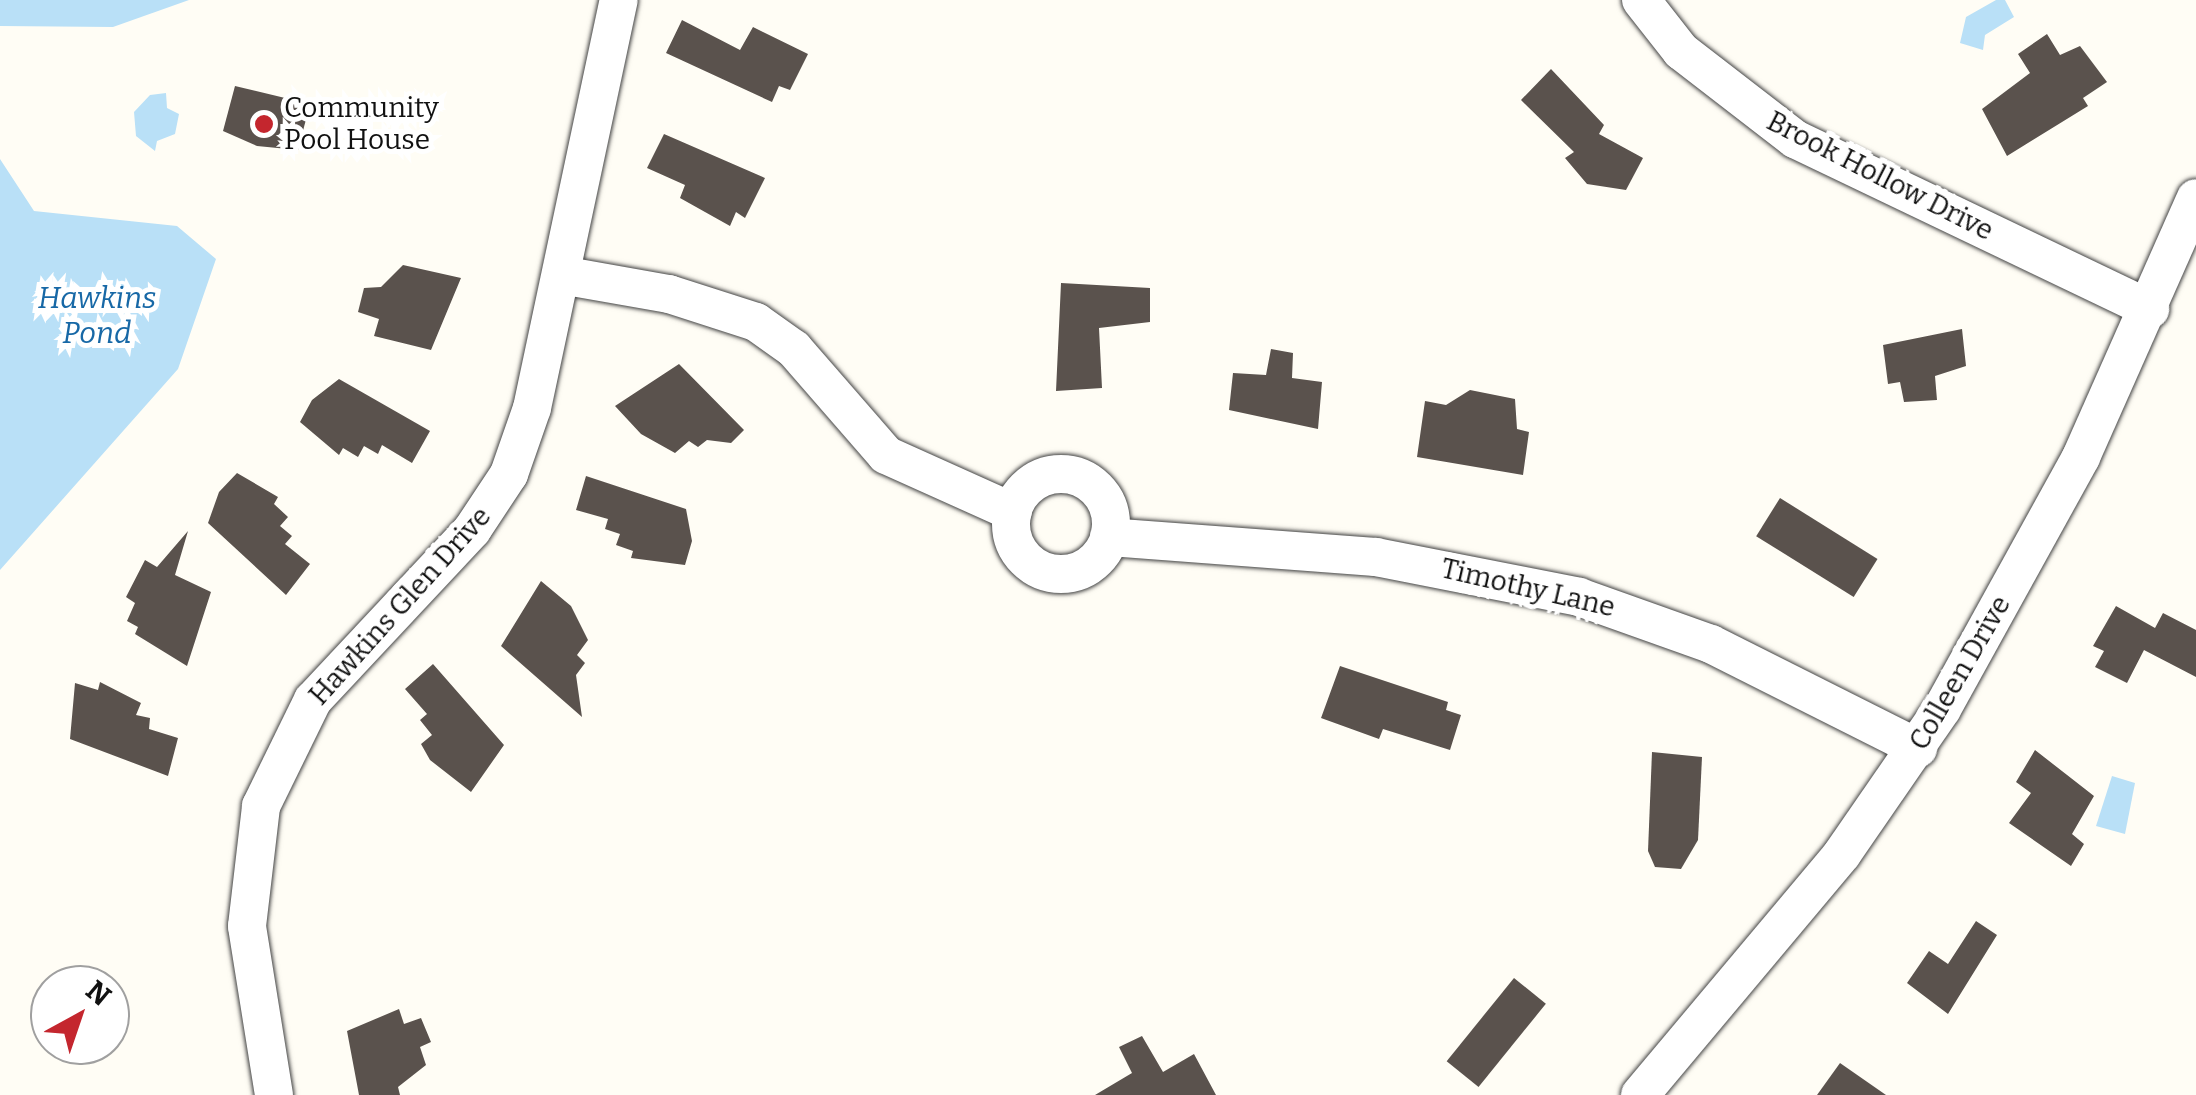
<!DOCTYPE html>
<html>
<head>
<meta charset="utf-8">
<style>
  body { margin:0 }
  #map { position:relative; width:2196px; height:1095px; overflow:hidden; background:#fffdf5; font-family:Bitter,serif }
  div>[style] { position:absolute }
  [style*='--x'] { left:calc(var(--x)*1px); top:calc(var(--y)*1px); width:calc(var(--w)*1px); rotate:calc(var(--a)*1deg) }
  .water>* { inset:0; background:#b9e0f7 }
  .building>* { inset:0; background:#5a524d; transform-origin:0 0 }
  .roads { filter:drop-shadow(0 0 2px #444) drop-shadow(0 0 2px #444) }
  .street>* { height:38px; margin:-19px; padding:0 19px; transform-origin:19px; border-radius:19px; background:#fff }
  .street>.ring { margin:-19px; padding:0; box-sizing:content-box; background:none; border:38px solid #fff; border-radius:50% }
  .dots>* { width:28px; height:28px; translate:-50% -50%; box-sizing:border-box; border:5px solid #fff; border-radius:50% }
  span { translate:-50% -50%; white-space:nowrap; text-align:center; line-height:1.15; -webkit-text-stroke:10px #fff; paint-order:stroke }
  .poi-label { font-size:28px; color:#111 }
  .left { translate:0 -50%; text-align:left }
  .street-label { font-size:28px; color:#111 }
  .water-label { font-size:30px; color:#1768a6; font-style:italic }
  .north { position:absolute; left:30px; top:965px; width:100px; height:100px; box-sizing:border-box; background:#fff; border:2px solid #a0a0a0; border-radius:50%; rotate:40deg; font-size:28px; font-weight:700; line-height:40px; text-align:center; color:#111 }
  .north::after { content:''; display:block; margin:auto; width:35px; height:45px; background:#c4262e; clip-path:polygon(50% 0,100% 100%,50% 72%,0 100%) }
</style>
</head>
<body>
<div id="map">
  <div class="water">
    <div style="clip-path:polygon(0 0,189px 0,113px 27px,0 26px)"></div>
    <div style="clip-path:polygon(1996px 0,2005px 0,2014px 17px,1985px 35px,1983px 50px,1960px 43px,1966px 17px)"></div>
    <div style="clip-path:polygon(166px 93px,167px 108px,179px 114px,175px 134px,157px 141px,155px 151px,136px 136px,134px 112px,150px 95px)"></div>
    <div style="clip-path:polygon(0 159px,34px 211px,177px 226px,216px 259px,178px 369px,0 570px)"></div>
    <div style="clip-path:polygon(2112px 776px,2135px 783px,2125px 834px,2096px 826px)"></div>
  </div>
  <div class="building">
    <div style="clip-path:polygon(682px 20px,740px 50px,753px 27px,808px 54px,790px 90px,779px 86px,772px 102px,666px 53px)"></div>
    <div style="clip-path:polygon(2047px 34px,2060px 55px,2080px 46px,2107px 82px,2083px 98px,2088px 106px,2007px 156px,1982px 109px,2030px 73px,2018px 54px)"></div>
    <div style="clip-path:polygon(1551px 69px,1604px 125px,1599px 134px,1643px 158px,1626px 190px,1587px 184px,1565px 158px,1574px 152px,1521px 100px)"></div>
    <div style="clip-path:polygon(235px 86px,310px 104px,298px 150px,257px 146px,223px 131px)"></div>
    <div style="clip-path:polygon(664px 134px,765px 178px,745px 218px,736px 212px,730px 226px,680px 198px,685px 185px,647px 168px)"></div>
    <div style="clip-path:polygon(403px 265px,461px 278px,431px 350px,374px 336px,379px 319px,358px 312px,364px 288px,381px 287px)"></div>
    <div style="clip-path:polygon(1061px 283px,1150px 288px,1150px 322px,1099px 328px,1102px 388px,1056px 391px)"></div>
    <div style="clip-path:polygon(1962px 329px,1966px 366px,1935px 376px,1937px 400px,1904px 402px,1900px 382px,1888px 384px,1883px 345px)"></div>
    <div style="clip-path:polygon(1271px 349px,1293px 353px,1292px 378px,1322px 382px,1318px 429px,1229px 410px,1233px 373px,1266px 375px)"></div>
    <div style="clip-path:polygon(679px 364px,744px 430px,731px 443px,707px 440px,698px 447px,689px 441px,675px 453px,641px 434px,615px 406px)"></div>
    <div style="clip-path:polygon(339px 379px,430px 431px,412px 463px,382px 445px,378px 454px,364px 446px,358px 457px,343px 448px,339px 455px,300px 422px,312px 400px)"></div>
    <div style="clip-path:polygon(1470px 390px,1515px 399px,1517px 429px,1529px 432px,1523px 475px,1417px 457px,1425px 401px,1446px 405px)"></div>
    <div style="clip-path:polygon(237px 473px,278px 497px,274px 504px,288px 517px,280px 526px,292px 536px,285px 544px,310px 564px,286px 595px,208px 523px,219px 492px)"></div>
    <div style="clip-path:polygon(586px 476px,686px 509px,692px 541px,685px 565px,631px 558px,633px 551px,616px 545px,620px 534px,605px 529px,608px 519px,576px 510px)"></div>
    <div style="left:1780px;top:498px;width:115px;height:45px;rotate:32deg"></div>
    <div style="clip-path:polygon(188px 531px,175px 575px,211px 592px,187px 666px,135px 634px,138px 627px,127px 621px,135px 603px,126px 597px,145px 560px,157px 567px)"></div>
    <div style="clip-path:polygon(541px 581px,571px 606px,588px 640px,577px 655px,585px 663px,576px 675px,582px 717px,501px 646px)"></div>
    <div style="clip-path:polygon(2116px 606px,2155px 628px,2163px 613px,2196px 630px,2196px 677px,2144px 650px,2127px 683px,2095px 667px,2104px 651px,2093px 646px)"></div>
    <div style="clip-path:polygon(433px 664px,504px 745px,471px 792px,430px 760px,421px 744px,432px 735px,420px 720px,427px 714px,405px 689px)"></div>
    <div style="clip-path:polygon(1340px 666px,1448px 702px,1446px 710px,1461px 715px,1450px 750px,1383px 729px,1379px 739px,1321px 718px)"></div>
    <div style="clip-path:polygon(100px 682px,141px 703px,136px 715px,150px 718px,149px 729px,178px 738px,168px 776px,70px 739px,75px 683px,98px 690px)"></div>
    <div style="clip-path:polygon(2035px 750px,2094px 796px,2072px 834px,2084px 844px,2071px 866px,2009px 823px,2031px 793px,2016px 782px)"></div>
    <div style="clip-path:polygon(1652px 752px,1702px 757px,1698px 840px,1681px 869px,1655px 867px,1648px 851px)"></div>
    <div style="clip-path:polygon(1976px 921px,1997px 935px,1948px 1014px,1907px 983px,1929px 951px,1948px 964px)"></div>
    <div style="left:1514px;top:978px;width:41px;height:107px;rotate:39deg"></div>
    <div style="clip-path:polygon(399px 1009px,404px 1024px,421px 1018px,431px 1042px,420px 1047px,426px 1065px,398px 1087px,400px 1095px,359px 1095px,347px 1031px)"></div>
    <div style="clip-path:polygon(1142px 1036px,1163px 1072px,1194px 1054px,1216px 1095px,1095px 1095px,1132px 1073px,1119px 1047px)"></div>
    <div style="clip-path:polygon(1840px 1063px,1886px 1095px,1817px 1095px)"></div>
  </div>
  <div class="roads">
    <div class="street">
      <div style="--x:1641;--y:0;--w:65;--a:51.9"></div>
      <div style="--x:1681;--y:51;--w:144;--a:37.7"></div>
      <div style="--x:1795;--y:139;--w:394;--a:25.6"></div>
      <div style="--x:561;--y:275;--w:110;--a:10"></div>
      <div style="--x:669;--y:294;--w:91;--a:17.8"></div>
      <div style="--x:756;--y:322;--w:47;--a:35.4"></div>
      <div style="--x:794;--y:349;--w:140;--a:49"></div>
      <div style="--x:886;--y:455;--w:139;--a:24.2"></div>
      <div class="ring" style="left:1011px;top:474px;width:62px;height:62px"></div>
      <div style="--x:1109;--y:537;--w:268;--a:4.3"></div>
      <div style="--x:1376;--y:557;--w:207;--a:11.1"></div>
      <div style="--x:1579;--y:597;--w:140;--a:19.6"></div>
      <div style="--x:1711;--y:644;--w:232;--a:26.7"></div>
      <div style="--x:274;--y:1095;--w:171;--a:-99.1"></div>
      <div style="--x:247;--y:926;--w:121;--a:-83.3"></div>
      <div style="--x:261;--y:806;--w:118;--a:-63.9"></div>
      <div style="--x:313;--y:700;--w:233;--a:-46.9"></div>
      <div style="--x:472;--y:530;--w:67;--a:-56.5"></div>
      <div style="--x:509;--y:474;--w:70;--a:-70.8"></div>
      <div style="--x:532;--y:408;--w:417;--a:-78"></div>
      <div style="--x:1640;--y:1095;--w:314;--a:-50"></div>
      <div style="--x:1842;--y:854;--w:176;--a:-55.4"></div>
      <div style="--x:1942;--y:709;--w:288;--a:-61.1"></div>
      <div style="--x:2081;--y:457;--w:283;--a:-66.1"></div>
    </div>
  </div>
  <div class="dots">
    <div style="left:264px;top:124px;background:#c4262e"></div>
  </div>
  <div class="poi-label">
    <span class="left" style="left:284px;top:124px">Community<br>Pool House</span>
  </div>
  <div class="street-label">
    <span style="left:1880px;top:176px;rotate:27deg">Brook Hollow Drive</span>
    <span style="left:1528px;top:588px;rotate:13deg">Timothy Lane</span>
    <span style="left:400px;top:606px;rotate:-48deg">Hawkins Glen Drive</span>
    <span style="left:1960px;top:673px;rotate:-60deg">Colleen Drive</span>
  </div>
  <div class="water-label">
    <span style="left:97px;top:315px">Hawkins<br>Pond</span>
  </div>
  <div class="north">N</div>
</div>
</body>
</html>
